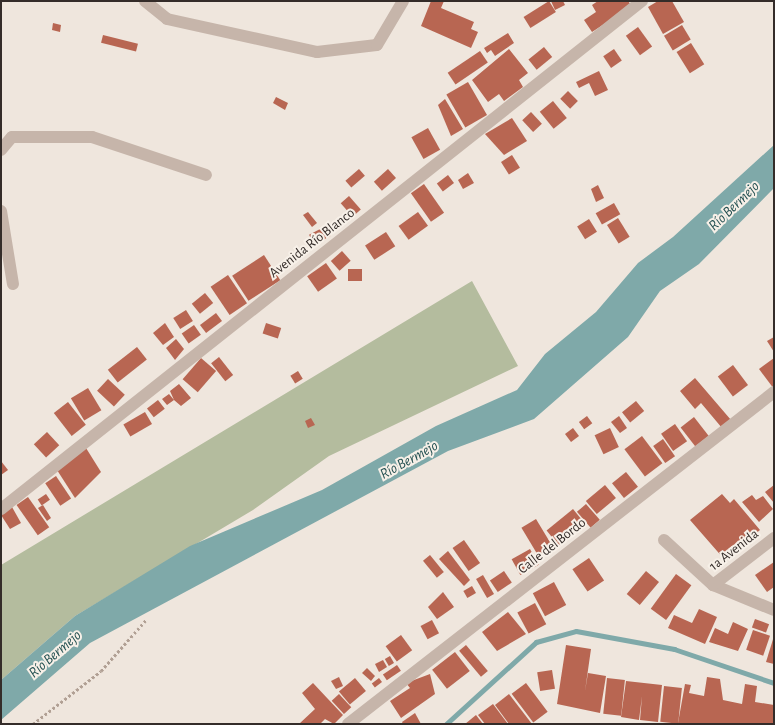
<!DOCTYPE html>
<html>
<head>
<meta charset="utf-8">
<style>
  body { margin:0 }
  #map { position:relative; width:775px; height:725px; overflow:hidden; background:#efe6dd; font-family:"Alegreya Sans",sans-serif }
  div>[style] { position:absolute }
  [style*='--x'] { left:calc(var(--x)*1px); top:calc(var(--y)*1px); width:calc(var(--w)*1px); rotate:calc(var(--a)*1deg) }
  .green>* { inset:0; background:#b4bc9e }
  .water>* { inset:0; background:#7fa9a9 }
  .stream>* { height:5px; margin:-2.5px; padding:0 2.5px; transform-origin:2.5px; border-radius:2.5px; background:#7fa9a9 }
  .building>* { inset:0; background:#b86652; transform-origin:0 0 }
  .path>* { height:3px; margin-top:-1.5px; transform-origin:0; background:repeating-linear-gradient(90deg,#b1a094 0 2.5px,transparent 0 5px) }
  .minor>* { height:12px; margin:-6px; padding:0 6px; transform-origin:6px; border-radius:6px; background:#c6b5aa }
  span { translate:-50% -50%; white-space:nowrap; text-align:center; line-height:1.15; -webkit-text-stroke:4px #f7f0e8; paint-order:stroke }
  .street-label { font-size:14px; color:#342c29 }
  .water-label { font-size:15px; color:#235051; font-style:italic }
  .frame { position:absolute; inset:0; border:2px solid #342c29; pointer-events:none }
</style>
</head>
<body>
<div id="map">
  <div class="green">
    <div style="clip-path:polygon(472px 281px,518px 366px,329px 456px,253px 510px,75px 616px,1px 680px,1px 565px)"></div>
  </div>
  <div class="water">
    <div style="clip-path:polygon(774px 145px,774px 188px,699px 264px,660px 291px,628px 337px,534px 419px,448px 451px,90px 643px,1px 720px,1px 680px,75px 616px,190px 546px,322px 490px,436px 426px,517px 390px,545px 354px,596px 312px,638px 263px,673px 237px)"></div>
  </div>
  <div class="stream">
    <div style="--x:446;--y:724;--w:122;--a:-42.3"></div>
    <div style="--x:536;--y:642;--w:41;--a:-15.4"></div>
    <div style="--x:576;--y:631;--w:100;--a:10.4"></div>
    <div style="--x:674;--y:649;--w:106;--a:18.8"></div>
  </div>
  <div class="building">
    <div style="clip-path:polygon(431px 1px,444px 1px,441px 8px,474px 22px,471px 29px,478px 32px,471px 48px,421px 26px)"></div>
    <div style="left:549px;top:1px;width:13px;height:30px;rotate:58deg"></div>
    <div style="clip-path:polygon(551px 1px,563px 1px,565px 5px,555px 10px)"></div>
    <div style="clip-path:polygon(598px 1px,628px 1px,632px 6px,592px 32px,584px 20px,596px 12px,592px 5px)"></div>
    <div style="clip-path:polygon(658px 1px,672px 1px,684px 22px,663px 34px,648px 7px)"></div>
    <div style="clip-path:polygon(53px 23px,61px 25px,60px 32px,52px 30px)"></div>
    <div style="left:682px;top:25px;width:17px;height:21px;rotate:59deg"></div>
    <div style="left:638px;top:27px;width:24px;height:15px;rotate:54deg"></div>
    <div style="clip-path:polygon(508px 33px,514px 43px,495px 56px,491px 50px,487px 53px,484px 48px)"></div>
    <div style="left:103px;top:35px;width:36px;height:8px;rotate:14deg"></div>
    <div style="left:691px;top:43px;width:25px;height:17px;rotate:58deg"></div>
    <div style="left:544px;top:47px;width:13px;height:20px;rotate:51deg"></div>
    <div style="clip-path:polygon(509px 49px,528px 73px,519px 80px,523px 87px,504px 101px,499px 94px,488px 102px,472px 80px)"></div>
    <div style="left:614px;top:49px;width:14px;height:13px;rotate:56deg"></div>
    <div style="left:480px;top:51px;width:14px;height:39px;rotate:56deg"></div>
    <div style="clip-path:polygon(599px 71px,608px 90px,595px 96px,589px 83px,579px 88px,576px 82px)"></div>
    <div style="left:468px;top:82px;width:38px;height:25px;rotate:60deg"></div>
    <div style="left:568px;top:91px;width:14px;height:11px;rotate:45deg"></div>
    <div style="clip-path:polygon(276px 97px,288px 103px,285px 110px,273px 103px)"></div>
    <div style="clip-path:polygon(445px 99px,463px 129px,451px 136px,438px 105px)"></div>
    <div style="left:553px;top:101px;width:22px;height:17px;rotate:51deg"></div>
    <div style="left:531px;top:112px;width:16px;height:12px;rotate:47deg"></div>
    <div style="clip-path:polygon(512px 118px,527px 141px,504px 155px,485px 134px)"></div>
    <div style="left:428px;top:128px;width:25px;height:19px;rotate:61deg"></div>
    <div style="left:512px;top:155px;width:15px;height:13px;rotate:58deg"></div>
    <div style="left:359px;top:169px;width:9px;height:18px;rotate:49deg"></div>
    <div style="left:388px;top:169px;width:12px;height:19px;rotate:48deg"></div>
    <div style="clip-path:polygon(468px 173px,474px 183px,463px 189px,458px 180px)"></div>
    <div style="left:448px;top:175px;width:10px;height:14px;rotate:53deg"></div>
    <div style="left:424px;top:184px;width:35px;height:16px;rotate:55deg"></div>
    <div style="clip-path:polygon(598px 185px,604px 198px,596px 202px,591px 189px)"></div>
    <div style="left:349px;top:196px;width:18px;height:11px;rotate:49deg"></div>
    <div style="left:614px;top:203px;width:13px;height:21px;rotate:61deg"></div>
    <div style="clip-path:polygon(308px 212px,317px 223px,312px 227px,303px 215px)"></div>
    <div style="left:418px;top:212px;width:17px;height:24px;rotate:54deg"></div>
    <div style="left:618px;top:218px;width:22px;height:13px;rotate:58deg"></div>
    <div style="left:589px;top:219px;width:15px;height:14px;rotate:58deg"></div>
    <div style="left:326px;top:226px;width:11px;height:19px;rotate:63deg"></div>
    <div style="left:386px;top:232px;width:17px;height:25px;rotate:57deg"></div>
    <div style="left:342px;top:251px;width:13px;height:15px;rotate:48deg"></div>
    <div style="left:264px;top:255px;width:30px;height:38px;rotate:57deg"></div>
    <div style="left:326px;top:263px;width:19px;height:23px;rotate:55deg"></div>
    <div style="left:348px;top:269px;width:14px;height:12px"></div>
    <div style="left:228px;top:275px;width:34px;height:21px;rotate:56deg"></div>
    <div style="left:205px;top:293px;width:13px;height:17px;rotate:51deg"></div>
    <div style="left:186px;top:310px;width:13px;height:15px;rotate:58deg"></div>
    <div style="left:216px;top:313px;width:10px;height:20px;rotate:53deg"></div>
    <div style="clip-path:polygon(165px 323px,174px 337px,163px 345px,153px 333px)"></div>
    <div style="left:266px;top:323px;width:16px;height:11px;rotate:18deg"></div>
    <div style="left:194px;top:325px;width:12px;height:15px;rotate:55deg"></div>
    <div style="clip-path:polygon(774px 337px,774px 352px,767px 341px)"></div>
    <div style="clip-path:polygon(176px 339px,184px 349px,175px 360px,166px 348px)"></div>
    <div style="left:137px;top:347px;width:16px;height:37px;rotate:52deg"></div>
    <div style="left:219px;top:357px;width:23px;height:10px;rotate:52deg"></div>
    <div style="left:201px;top:358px;width:20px;height:28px;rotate:41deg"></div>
    <div style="clip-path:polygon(774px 358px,774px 389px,759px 369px)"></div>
    <div style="left:733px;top:365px;width:25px;height:19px;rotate:53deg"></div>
    <div style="left:298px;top:371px;width:9px;height:9px;rotate:58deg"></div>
    <div style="clip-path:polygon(695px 378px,731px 420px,722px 428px,701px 403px,695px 409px,680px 391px)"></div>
    <div style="left:108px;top:379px;width:23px;height:16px;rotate:43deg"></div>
    <div style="clip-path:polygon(179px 384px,191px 398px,181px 406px,174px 400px,167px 405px,162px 399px,169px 394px,174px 400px,170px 391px)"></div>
    <div style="left:88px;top:388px;width:26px;height:20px;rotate:59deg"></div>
    <div style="left:158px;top:400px;width:11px;height:14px;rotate:52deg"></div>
    <div style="left:636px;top:401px;width:13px;height:18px;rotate:51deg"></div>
    <div style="left:68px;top:402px;width:29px;height:18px;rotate:52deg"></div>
    <div style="left:145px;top:412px;width:14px;height:25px;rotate:60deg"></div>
    <div style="left:587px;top:416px;width:9px;height:10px;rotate:54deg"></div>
    <div style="clip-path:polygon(619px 416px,627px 428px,620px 433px,611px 422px)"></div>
    <div style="left:694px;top:417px;width:24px;height:17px;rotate:52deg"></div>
    <div style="clip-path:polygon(311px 418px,315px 425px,308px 428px,305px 421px)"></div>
    <div style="left:675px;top:424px;width:21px;height:17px;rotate:55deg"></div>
    <div style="left:573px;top:428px;width:10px;height:10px;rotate:53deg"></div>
    <div style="left:610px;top:428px;width:21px;height:17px;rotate:65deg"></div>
    <div style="left:47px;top:432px;width:18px;height:18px;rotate:47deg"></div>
    <div style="left:642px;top:436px;width:34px;height:22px;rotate:53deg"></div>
    <div style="left:663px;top:439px;width:21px;height:12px;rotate:55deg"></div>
    <div style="clip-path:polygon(86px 448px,101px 472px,75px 498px,57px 470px)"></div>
    <div style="clip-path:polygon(1px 461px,8px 470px,1px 475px)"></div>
    <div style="left:626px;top:472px;width:19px;height:18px;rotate:51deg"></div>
    <div style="left:56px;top:476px;width:27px;height:13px;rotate:56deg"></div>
    <div style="left:605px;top:485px;width:17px;height:25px;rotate:50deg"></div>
    <div style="clip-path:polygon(774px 485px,774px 503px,765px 492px)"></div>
    <div style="left:46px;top:494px;width:7px;height:10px;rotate:56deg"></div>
    <div style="clip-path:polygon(722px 494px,730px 503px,734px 499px,760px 530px,724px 559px,690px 520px)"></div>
    <div style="clip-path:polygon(752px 495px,756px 500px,763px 496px,773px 509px,759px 522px,742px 502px)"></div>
    <div style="left:28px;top:497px;width:37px;height:14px;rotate:55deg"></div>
    <div style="left:586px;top:504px;width:21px;height:12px;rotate:49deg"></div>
    <div style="clip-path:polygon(43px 505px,51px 518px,47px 521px,38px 508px)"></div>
    <div style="clip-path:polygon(12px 507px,21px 523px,10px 529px,1px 515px)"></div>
    <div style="left:573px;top:509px;width:19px;height:34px;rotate:51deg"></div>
    <div style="left:536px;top:519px;width:33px;height:17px;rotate:59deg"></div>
    <div style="left:464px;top:540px;width:28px;height:14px;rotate:55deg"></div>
    <div style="left:530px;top:549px;width:18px;height:21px;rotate:61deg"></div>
    <div style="clip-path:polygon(448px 551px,470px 580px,464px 586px,439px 559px)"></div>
    <div style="left:430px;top:555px;width:22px;height:9px;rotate:51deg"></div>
    <div style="left:589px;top:558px;width:27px;height:20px;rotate:56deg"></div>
    <div style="clip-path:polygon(774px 562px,774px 587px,767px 592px,755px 575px)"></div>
    <div style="left:504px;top:571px;width:14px;height:17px;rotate:56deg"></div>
    <div style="left:646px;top:571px;width:17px;height:30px;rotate:40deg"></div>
    <div style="left:676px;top:574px;width:19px;height:43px;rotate:36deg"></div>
    <div style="left:483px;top:575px;width:22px;height:8px;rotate:60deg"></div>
    <div style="left:554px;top:582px;width:26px;height:24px;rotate:62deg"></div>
    <div style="left:472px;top:586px;width:8px;height:10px;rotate:60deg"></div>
    <div style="clip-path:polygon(443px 592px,454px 607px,437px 619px,428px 607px)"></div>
    <div style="left:535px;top:603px;width:24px;height:20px;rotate:62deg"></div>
    <div style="clip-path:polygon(699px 609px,717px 617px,705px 644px,668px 628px,674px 615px,692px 623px)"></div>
    <div style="clip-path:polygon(508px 612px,526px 634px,497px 651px,482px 632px)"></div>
    <div style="left:755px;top:619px;width:15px;height:9px;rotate:20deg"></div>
    <div style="left:432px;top:620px;width:15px;height:13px;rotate:62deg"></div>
    <div style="clip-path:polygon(733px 622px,748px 629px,738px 651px,709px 642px,715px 628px,728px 634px)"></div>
    <div style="left:753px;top:630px;width:18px;height:21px;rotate:19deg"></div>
    <div style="left:401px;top:635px;width:19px;height:19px;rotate:54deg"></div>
    <div style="clip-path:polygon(774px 636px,774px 664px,766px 662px)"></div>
    <div style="left:466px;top:645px;width:34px;height:9px;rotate:50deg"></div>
    <div style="clip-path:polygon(566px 645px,591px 649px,585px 691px,588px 673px,606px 676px,600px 713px,557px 704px)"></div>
    <div style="left:455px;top:652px;width:24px;height:29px;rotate:52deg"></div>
    <div style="left:390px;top:656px;width:8px;height:6px;rotate:60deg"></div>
    <div style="clip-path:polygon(383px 660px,387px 667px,379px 672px,375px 664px)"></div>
    <div style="left:397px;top:665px;width:7px;height:17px;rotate:56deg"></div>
    <div style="clip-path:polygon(367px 668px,375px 676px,371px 681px,362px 673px)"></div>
    <div style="left:552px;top:670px;width:19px;height:15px;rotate:81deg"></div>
    <div style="clip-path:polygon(430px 674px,435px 694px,401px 718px,390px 701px,410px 688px,406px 683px)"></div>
    <div style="clip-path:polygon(339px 677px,343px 686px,336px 689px,331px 681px)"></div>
    <div style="clip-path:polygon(707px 677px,720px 679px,723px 700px,742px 704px,745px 684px,757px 686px,755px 702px,774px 705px,774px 724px,678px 723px,685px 684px,691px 685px,689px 693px,704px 696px)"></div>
    <div style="left:355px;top:678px;width:17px;height:21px;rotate:50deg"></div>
    <div style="left:379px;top:678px;width:5px;height:9px;rotate:53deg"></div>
    <div style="left:607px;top:678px;width:18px;height:36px;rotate:6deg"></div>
    <div style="clip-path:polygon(626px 681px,662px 685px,658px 722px,640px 720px,642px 696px,639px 720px,621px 717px)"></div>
    <div style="clip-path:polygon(313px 683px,343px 715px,334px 724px,325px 719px,320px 724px,299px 724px,315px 709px,302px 693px)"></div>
    <div style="left:526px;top:683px;width:36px;height:18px;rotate:53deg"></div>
    <div style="left:664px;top:686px;width:18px;height:36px;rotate:6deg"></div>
    <div style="left:339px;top:694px;width:18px;height:10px;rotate:47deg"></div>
    <div style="clip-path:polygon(509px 694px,532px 724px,509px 724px,495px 705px)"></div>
    <div style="clip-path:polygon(493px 704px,508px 724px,485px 724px,478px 715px)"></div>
    <div style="clip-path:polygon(415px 713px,421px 724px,403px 724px,402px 722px)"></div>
    <div style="clip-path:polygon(476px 715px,483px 724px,465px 724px)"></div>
  </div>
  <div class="path">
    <div style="--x:33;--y:724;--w:86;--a:-37.9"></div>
    <div style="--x:101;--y:671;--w:68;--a:-48.6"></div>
  </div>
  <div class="minor">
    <div style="--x:145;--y:1;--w:28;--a:39"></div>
    <div style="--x:167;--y:19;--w:154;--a:12.4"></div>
    <div style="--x:317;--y:52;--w:60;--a:-6.7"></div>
    <div style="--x:377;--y:45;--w:51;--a:-59.4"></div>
    <div style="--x:1;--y:150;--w:17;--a:-50"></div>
    <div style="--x:12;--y:137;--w:80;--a:0"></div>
    <div style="--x:92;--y:137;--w:120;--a:18.4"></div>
    <div style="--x:1;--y:211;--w:74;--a:80.7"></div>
    <div style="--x:1;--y:509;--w:818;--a:-38.4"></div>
    <div style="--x:664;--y:540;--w:67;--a:42.6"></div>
    <div style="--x:713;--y:585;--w:66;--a:22.3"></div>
    <div style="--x:713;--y:585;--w:77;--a:-37.6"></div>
    <div style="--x:348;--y:724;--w:540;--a:-37.93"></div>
  </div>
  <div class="street-label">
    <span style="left:312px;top:243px;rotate:-38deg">Avenida Río Blanco</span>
    <span style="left:552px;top:546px;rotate:-38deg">Calle del Bordo</span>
    <span style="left:734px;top:550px;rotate:-38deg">1a Avenida</span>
  </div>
  <div class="water-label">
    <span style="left:734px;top:206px;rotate:-44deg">Río Bermejo</span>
    <span style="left:409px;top:460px;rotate:-29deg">Río Bermejo</span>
    <span style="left:55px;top:654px;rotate:-41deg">Río Bermejo</span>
  </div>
  <div class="frame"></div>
</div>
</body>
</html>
